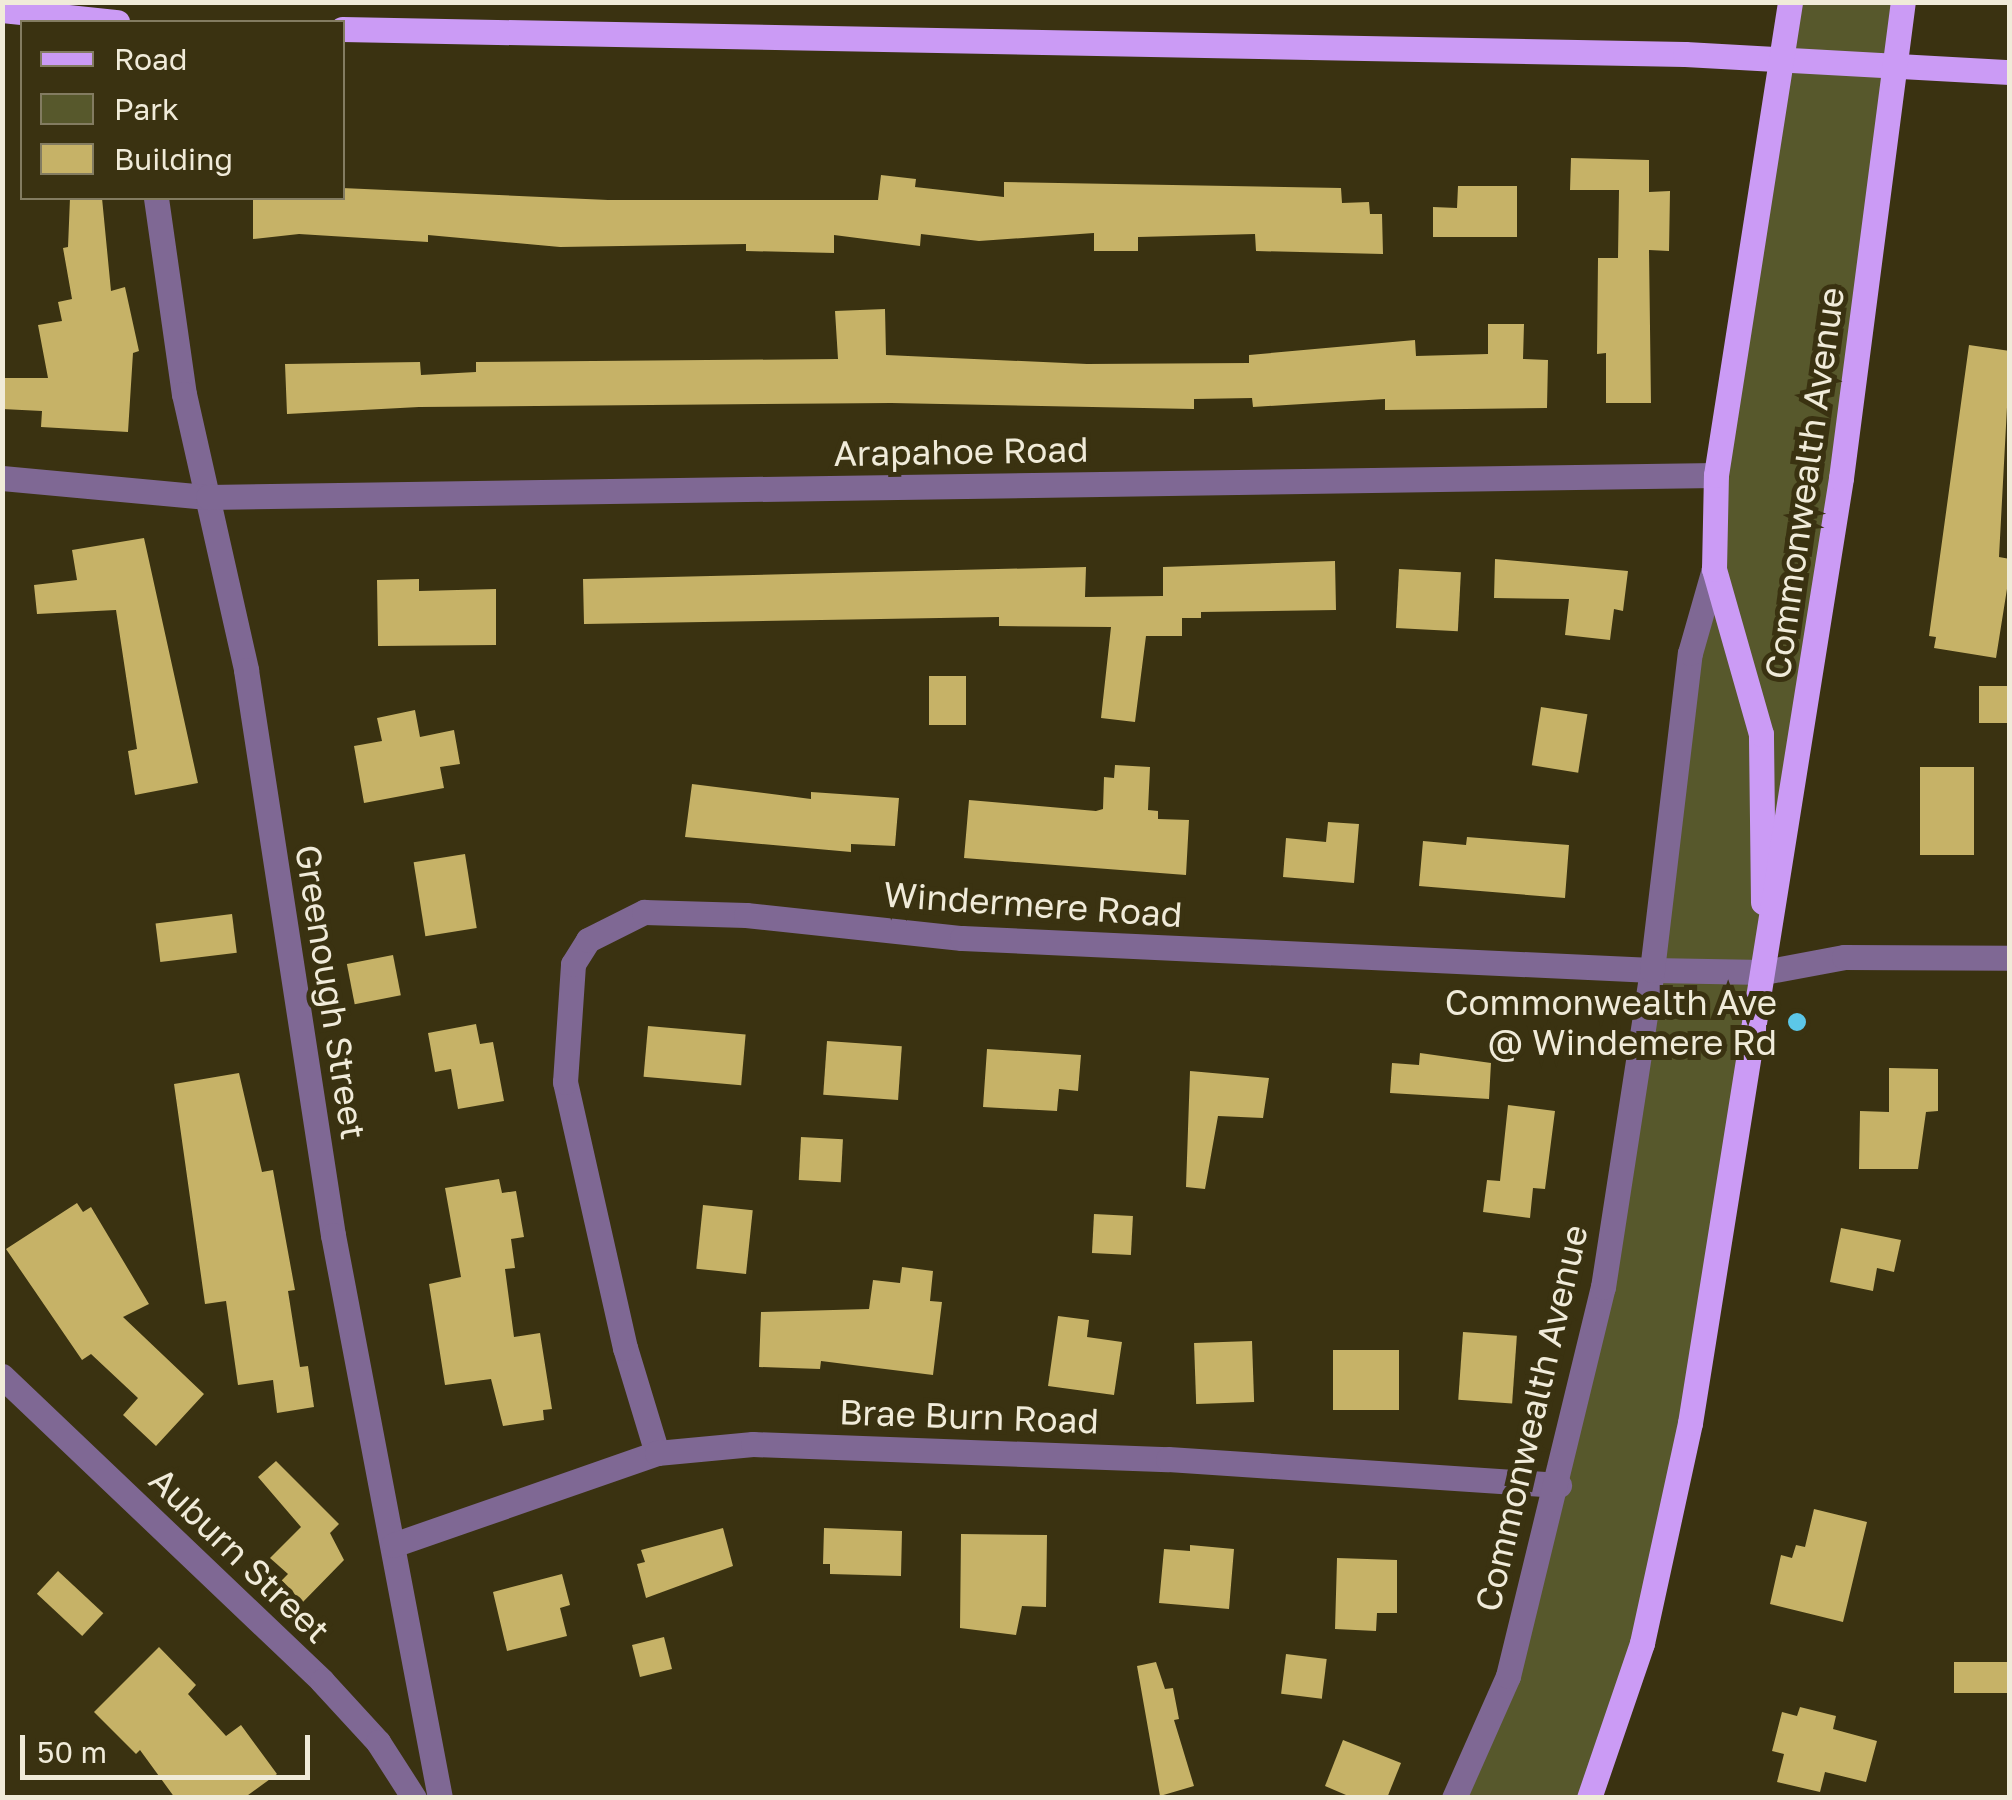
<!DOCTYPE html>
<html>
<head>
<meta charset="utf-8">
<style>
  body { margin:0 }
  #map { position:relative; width:2012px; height:1800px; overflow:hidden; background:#3a3211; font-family:"Golos Text",sans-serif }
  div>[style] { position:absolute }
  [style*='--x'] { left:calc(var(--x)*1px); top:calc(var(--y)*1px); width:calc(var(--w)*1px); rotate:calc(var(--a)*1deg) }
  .green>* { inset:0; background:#57582c }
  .building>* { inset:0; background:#c6b267; transform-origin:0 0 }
  .street>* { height:25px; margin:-12.5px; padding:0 12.5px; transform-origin:12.5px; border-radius:12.5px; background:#7f6894 }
  .primary>* { height:25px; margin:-12.5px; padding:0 12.5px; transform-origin:12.5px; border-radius:12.5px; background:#cb9bf5 }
  .dots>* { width:28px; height:28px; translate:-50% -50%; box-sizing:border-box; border:5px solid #3a3211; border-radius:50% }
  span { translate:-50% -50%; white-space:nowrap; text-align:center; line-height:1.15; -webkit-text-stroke:10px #3a3211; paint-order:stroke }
  .street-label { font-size:35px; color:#f0ebd9 }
  .poi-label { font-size:35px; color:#f0ebd9 }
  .right { translate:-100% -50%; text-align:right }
  .frame { position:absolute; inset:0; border:5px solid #f0ebd9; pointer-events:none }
  .legend { position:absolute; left:20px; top:20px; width:325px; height:180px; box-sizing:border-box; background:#3a3211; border:2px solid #837c61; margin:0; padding:12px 18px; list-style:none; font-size:30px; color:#f0ebd9 }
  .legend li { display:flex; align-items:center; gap:20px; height:50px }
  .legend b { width:50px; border:2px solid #837c61 }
  .scale { position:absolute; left:20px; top:1735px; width:290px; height:45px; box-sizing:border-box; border:5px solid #f0ebd9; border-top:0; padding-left:12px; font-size:30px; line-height:35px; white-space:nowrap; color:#f0ebd9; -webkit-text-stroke:8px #3a3211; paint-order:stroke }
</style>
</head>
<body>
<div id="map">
  <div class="green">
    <div style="clip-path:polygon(1785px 3px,1903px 3px,1690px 1423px,1589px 1797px,1454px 1798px,1508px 1676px,1603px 1287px)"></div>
  </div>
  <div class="building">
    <div style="clip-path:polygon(1571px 158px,1649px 160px,1649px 192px,1670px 191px,1669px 251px,1649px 250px,1651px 403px,1606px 403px,1606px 353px,1597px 354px,1598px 258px,1618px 258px,1619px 190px,1570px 190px)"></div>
    <div style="clip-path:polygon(881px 175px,916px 179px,915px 187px,1004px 197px,1004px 182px,1341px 188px,1342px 203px,1369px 202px,1370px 214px,1382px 214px,1383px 254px,1256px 251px,1255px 234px,1138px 237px,1138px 251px,1094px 251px,1094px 233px,979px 241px,921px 234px,920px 246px,834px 235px,834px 253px,746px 251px,746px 244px,560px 247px,428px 235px,428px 242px,299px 234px,253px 239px,253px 198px,342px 198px,342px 188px,608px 200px,878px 200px)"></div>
    <div style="clip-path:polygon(1458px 186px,1517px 186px,1517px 237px,1433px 237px,1433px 207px,1457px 208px)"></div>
    <div style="clip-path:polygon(70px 198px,102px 198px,111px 291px,125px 287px,139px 351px,133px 353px,128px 432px,41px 427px,42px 411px,2px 409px,2px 378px,48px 378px,38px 325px,62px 321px,58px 302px,72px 299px,63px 248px,68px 247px)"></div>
    <div style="clip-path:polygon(885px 309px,886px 355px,1087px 364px,1249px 363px,1249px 355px,1415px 340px,1416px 356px,1488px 354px,1488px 324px,1524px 324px,1523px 359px,1548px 360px,1547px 408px,1385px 410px,1385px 399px,1253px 407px,1252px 398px,1194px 399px,1194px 409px,891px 403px,419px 407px,287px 414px,285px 364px,420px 362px,421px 375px,476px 372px,476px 362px,838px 359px,835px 311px)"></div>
    <div style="clip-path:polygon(1969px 345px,2010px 351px,1999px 557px,2010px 559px,2010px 570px,1996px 658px,1934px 648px,1936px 637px,1929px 636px)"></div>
    <div style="clip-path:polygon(144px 538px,198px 783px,135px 795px,128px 751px,137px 749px,116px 610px,37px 614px,34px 585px,77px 580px,72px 550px)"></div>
    <div style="clip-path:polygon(1495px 559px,1628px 571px,1623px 611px,1614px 609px,1610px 640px,1565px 635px,1569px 599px,1494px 598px)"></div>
    <div style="clip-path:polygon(1335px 561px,1336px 610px,1201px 612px,1201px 618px,1182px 618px,1182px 636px,1146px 636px,1135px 722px,1101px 718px,1111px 627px,999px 626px,999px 617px,584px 624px,583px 579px,1086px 567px,1085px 597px,1163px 596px,1163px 567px)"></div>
    <div style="left:1399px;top:569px;width:62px;height:59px;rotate:3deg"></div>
    <div style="clip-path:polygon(419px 579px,419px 591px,496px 589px,496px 645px,378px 646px,377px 580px)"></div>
    <div style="left:929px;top:676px;width:37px;height:49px"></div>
    <div style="left:2010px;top:686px;width:37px;height:31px;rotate:90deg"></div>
    <div style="left:1541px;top:707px;width:47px;height:59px;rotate:9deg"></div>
    <div style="clip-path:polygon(415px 710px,420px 737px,454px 730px,460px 764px,440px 767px,444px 788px,364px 803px,354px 746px,382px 741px,377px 718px)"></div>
    <div style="clip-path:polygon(1115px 765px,1150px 767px,1148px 810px,1158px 811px,1158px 819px,1189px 820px,1186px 875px,964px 858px,969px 800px,1096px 811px,1103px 809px,1104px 777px,1114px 778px)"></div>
    <div style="left:1920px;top:767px;width:54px;height:88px"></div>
    <div style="clip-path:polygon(692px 784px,811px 799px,811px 792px,899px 798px,895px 846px,851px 844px,851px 852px,685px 837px)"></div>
    <div style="clip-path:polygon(1328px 822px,1359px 824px,1354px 883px,1283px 877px,1286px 838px,1326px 842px)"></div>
    <div style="clip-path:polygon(1467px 837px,1569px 845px,1565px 898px,1419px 886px,1423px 841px,1466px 845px)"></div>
    <div style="left:465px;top:854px;width:75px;height:52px;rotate:81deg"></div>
    <div style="left:232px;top:914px;width:39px;height:77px;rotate:83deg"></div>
    <div style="left:393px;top:955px;width:41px;height:47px;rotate:79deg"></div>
    <div style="clip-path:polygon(476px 1024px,480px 1044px,493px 1042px,504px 1101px,458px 1109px,451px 1069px,435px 1072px,428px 1033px)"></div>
    <div style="left:648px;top:1026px;width:98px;height:51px;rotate:5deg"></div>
    <div style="left:827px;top:1041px;width:75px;height:54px;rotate:4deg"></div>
    <div style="clip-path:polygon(987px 1049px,1081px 1055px,1078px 1091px,1059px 1089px,1057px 1111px,983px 1107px)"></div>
    <div style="clip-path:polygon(1420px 1053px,1491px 1063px,1489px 1099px,1390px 1093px,1392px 1063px,1419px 1065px)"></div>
    <div style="clip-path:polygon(1889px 1068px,1938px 1069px,1938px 1111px,1926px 1112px,1918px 1169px,1859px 1169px,1860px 1111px,1889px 1112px)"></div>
    <div style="clip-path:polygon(1190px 1071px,1269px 1078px,1263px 1118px,1218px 1116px,1205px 1189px,1186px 1187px)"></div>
    <div style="clip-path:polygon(239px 1073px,262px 1172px,273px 1170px,295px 1290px,288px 1291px,300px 1367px,308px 1366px,314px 1407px,277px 1413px,273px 1380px,238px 1385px,226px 1301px,205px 1304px,174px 1084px)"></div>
    <div style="clip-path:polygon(1508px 1105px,1555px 1111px,1545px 1189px,1533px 1188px,1530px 1218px,1483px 1212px,1487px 1180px,1500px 1181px)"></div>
    <div style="left:801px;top:1137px;width:42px;height:43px;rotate:3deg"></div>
    <div style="clip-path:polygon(499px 1179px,502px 1193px,516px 1191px,524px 1237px,511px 1239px,515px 1268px,505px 1269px,514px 1337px,540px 1333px,552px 1409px,543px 1410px,544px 1420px,503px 1426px,491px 1379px,445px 1385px,429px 1284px,461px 1277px,445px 1188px)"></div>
    <div style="clip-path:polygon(77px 1203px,83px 1212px,91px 1207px,149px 1304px,123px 1317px,204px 1394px,156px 1446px,123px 1415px,138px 1398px,91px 1354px,82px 1360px,6px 1249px)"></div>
    <div style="left:703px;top:1205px;width:50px;height:64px;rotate:6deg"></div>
    <div style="left:1094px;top:1214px;width:39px;height:39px;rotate:3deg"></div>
    <div style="clip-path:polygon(1841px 1228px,1901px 1240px,1894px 1272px,1877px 1268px,1873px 1291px,1830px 1282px)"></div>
    <div style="clip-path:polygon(902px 1267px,933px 1271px,930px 1301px,942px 1302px,933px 1375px,821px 1361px,820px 1369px,759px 1367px,761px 1312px,869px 1309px,873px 1280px,900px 1283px)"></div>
    <div style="clip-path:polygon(1058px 1316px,1089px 1320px,1087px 1337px,1122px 1342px,1114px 1395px,1048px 1386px)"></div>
    <div style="left:1463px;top:1332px;width:54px;height:68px;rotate:4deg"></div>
    <div style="left:1252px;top:1341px;width:61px;height:58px;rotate:88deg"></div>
    <div style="left:1333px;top:1350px;width:66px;height:60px"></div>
    <div style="clip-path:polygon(276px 1461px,339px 1524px,330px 1533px,344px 1560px,300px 1605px,278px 1584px,288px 1574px,270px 1558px,301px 1527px,258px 1477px)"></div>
    <div style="clip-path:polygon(1814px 1509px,1867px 1522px,1843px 1622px,1770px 1604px,1781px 1555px,1792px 1558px,1796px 1545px,1805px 1547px)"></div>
    <div style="clip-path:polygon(723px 1528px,733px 1566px,646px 1598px,637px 1564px,645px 1562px,641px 1550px)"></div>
    <div style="clip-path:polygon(824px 1528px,902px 1531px,901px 1576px,830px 1574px,830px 1564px,823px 1564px)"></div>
    <div style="clip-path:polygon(961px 1534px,1047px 1535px,1046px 1607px,1022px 1606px,1016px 1635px,960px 1628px)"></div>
    <div style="clip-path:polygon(1190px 1545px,1234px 1549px,1229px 1609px,1159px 1603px,1164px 1549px,1190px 1551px)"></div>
    <div style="clip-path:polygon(1337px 1558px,1397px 1560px,1397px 1613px,1377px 1613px,1376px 1631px,1335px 1629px)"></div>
    <div style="left:58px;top:1571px;width:62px;height:31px;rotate:43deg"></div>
    <div style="clip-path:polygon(562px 1574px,570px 1605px,560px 1608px,567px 1636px,507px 1651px,493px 1592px)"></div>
    <div style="left:664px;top:1637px;width:33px;height:33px;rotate:76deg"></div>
    <div style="clip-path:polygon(159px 1647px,196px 1685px,188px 1694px,226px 1736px,241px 1725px,277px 1774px,244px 1798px,175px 1798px,140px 1750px,136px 1754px,94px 1712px)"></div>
    <div style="left:1286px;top:1654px;width:41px;height:40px;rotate:7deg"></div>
    <div style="clip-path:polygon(1156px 1662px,1165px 1689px,1173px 1688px,1179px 1719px,1174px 1720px,1194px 1786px,1160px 1796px,1137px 1666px)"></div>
    <div style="left:2010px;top:1662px;width:31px;height:56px;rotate:90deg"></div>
    <div style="clip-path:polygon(1800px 1707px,1836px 1716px,1833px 1729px,1877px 1741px,1866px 1782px,1825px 1772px,1820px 1792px,1777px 1782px,1784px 1754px,1772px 1751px,1782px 1712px,1797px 1716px)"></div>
    <div style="clip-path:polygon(1343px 1740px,1401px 1763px,1387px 1798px,1353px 1798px,1325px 1786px)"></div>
  </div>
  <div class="street">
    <div style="--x:156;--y:198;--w:198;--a:81.9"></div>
    <div style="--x:184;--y:394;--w:283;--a:77.3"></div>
    <div style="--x:246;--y:670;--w:572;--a:81.25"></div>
    <div style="--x:333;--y:1235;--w:573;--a:79.24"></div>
    <div style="--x:2;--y:478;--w:207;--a:5.3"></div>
    <div style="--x:208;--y:497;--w:1508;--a:-0.84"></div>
    <div style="--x:2;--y:1376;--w:442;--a:43.6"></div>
    <div style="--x:322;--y:1681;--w:83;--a:47.4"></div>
    <div style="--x:378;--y:1742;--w:67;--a:57.3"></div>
    <div style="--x:657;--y:1453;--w:110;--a:-106.9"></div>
    <div style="--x:625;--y:1348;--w:273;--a:-102.7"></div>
    <div style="--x:565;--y:1082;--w:118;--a:-86.1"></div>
    <div style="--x:573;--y:964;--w:28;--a:-58"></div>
    <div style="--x:588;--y:940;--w:63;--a:-26.6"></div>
    <div style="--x:644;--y:912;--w:102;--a:1.7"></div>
    <div style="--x:746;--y:915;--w:217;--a:6.1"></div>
    <div style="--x:962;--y:938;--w:691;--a:2.66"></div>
    <div style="--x:1652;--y:970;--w:112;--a:1"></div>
    <div style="--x:1764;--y:972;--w:81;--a:-10.6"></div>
    <div style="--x:1844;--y:957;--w:166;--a:0.3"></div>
    <div style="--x:393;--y:1545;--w:280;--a:-19.2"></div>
    <div style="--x:657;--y:1453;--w:96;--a:-5.4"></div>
    <div style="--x:753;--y:1444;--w:415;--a:2.1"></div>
    <div style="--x:1168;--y:1459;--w:392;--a:3.8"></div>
    <div style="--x:1454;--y:1798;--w:133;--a:-66.1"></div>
    <div style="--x:1508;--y:1676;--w:400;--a:-76.3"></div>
    <div style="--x:1603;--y:1287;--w:321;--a:-81.2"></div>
    <div style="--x:1652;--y:970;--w:319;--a:-83.2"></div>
    <div style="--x:1690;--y:653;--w:87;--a:-74.1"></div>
  </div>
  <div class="primary">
    <div style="--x:2;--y:10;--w:116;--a:6"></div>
    <div style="--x:342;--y:29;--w:1343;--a:1.07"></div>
    <div style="--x:1685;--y:54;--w:325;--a:3.2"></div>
    <div style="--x:1763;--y:902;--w:168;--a:-90.7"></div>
    <div style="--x:1761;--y:734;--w:172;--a:-105.9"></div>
    <div style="--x:1714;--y:569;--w:94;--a:-88.8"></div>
    <div style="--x:1716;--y:475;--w:479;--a:-81.1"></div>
    <div style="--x:1589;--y:1798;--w:164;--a:-71.1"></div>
    <div style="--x:1642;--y:1643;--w:225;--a:-77.7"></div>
    <div style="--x:1690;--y:1423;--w:957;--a:-80.92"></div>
    <div style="--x:1841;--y:478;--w:480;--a:-82.6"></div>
  </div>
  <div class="dots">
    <div style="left:1797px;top:1022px;background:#5cc7e8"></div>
  </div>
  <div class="street-label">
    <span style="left:961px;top:451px;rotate:-1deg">Arapahoe Road</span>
    <span style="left:1804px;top:483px;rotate:-82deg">Commonwealth Avenue</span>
    <span style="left:1033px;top:904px;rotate:4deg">Windermere Road</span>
    <span style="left:331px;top:992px;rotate:81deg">Greenough Street</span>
    <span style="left:969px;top:1416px;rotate:2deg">Brae Burn Road</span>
    <span style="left:1531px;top:1418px;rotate:-77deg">Commonwealth Avenue</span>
    <span style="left:240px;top:1555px;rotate:44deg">Auburn Street</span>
  </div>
  <div class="poi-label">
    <span class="right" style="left:1777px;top:1022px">Commonwealth Ave<br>@ Windemere Rd</span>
  </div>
  <div class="frame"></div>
  <ul class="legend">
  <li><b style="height:12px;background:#cb9bf5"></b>Road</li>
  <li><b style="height:28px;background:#57582c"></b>Park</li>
  <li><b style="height:28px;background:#c6b267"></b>Building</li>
  </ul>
  <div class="scale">50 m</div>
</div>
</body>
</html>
